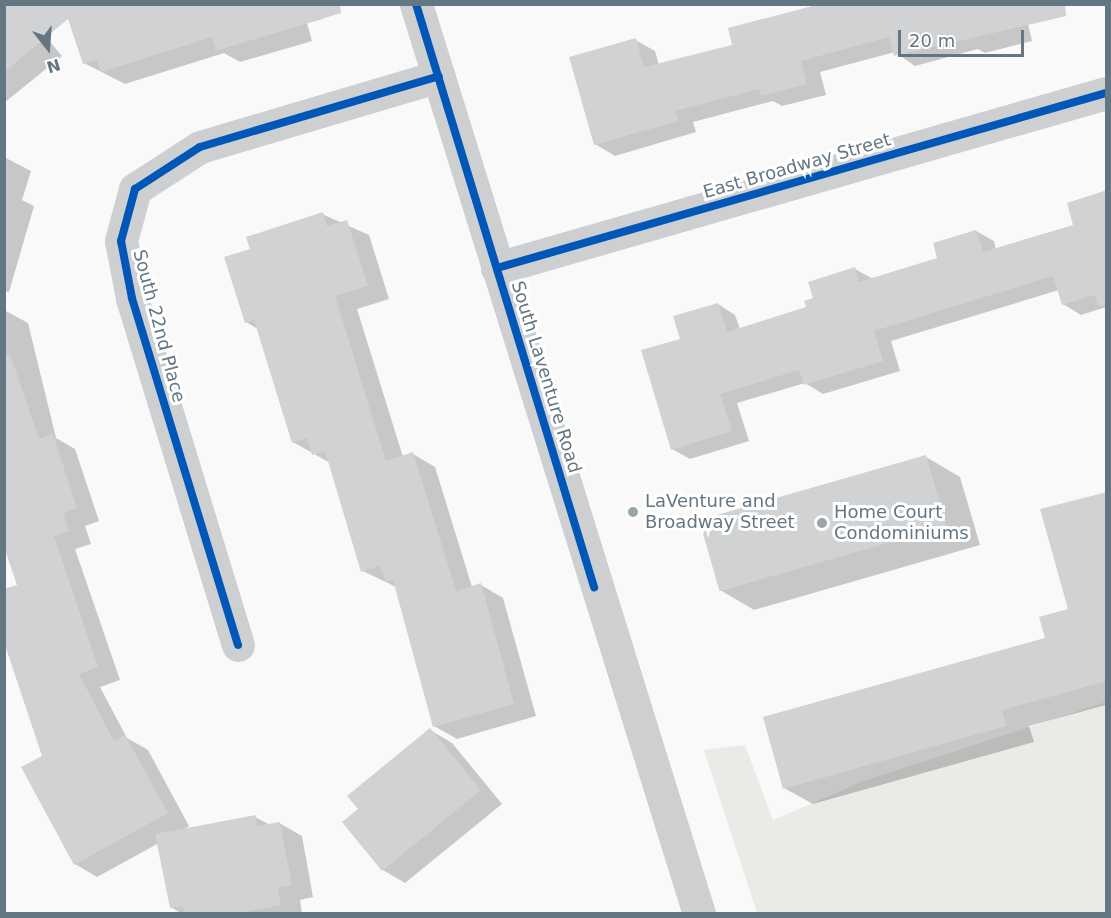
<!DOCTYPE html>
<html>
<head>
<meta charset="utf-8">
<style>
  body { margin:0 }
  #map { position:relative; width:1111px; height:918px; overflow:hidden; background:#f9f9f9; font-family:"DejaVu Sans",sans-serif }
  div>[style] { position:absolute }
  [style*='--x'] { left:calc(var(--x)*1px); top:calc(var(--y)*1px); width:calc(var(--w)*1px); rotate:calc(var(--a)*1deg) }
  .green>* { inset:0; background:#e8ebe6 }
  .shadow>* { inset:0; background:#0003 }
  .building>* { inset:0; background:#d0d2d3; transform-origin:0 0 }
  .minor>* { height:33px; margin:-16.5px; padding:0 16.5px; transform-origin:16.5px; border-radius:16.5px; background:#cecfd0 }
  .tertiary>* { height:33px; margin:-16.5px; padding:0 16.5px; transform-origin:16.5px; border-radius:16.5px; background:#cecfd0 }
  .cycleway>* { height:8px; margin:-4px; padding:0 4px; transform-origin:4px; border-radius:4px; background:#0057b8 }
  .dots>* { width:16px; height:16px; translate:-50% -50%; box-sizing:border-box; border:3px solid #fff; border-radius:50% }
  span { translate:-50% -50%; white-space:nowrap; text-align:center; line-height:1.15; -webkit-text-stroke:6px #fff; paint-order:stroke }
  .street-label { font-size:18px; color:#657683 }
  .poi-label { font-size:18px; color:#657683 }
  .left { translate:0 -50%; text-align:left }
  .frame { position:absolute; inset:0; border:6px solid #657683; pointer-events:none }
  .north { position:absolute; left:18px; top:18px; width:60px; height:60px; -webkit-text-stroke:4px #fff; paint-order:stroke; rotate:163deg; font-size:16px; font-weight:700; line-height:24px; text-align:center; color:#657683 }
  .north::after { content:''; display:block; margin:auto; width:21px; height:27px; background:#657683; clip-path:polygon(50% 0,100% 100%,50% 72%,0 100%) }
  .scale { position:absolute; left:898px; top:30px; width:126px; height:27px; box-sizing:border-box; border:3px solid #657683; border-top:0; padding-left:8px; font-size:18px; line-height:21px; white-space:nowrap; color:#657683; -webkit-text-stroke:4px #fff; paint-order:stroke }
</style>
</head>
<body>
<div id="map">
  <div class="green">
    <div style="clip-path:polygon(1106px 702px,1106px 913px,757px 913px,704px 750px,745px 745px,773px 820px,864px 781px)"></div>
  </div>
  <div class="shadow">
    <div style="clip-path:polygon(4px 4px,18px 4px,62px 56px,4px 103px)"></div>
    <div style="clip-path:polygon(318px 4px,323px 19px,307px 23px,312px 41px,240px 62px,224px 53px,125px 84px,84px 63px)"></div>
    <div style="clip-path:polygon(816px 4px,1070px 4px,1026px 16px,1032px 41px,985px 53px,978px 49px,915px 66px,895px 52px,820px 72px,826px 95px,782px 106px,773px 101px,693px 122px,696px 132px,615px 156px,595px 144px,635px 40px,655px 51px,659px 65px,734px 46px)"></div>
    <div style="clip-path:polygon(4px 157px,31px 171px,22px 200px,34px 206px,9px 292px,4px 291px)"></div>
    <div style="clip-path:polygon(1106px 191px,1106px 307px,1081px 315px,1063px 304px,1059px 290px,891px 341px,900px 371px,823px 394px,805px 383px,737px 403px,749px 441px,690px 459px,672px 449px,681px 340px,718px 304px,735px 315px,740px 329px,808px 308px,855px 269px,873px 279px,939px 259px,976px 231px,994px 241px,996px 250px,1075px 226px)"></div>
    <div style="clip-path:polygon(322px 214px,369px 235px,389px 299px,357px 309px,403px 457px,413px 454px,435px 467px,472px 587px,481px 585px,503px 598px,536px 716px,457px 739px,434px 726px,396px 587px,363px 571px,330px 463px,293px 442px,258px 329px,246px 322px,252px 250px)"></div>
    <div style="clip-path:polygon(4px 310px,28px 323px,56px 438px,75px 449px,99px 521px,85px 526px,91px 544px,75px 549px,120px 680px,100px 687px,127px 738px,148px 750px,189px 826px,183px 830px,255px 817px,270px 825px,279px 823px,302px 836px,313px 897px,300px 900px,302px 914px,182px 914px,171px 907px,159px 843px,97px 877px,75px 864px,44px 756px,19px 586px,4px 542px)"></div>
    <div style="clip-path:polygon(926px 457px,960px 477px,980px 545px,754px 610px,720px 590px)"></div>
    <div style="clip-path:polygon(1106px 494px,1106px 705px,1029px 726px,1034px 742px,813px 804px,784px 788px,1047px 639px,1070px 610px)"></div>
    <div style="clip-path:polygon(430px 730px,452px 743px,502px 804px,405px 883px,383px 870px,360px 809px)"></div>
  </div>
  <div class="building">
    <div style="clip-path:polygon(4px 4px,340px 4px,341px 13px,216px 51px,212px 37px,101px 72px,97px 60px,83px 64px,68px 19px,4px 72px)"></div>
    <div style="clip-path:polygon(820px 4px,1065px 4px,1066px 16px,894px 56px,889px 37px,801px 61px,807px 84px,761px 96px,759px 89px,675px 111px,678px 121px,594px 145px,569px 57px,636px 38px,644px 67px,732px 45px,728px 28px)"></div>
    <div style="clip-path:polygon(1107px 190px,1107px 305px,1098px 306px,1095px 295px,1062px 305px,1053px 276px,874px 331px,883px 361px,804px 385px,799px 370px,720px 394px,732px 431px,671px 450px,641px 350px,680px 339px,673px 316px,718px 303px,727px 332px,806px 307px,804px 301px,813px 298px,808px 282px,855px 267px,859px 282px,937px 258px,933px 243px,976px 230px,983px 252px,1073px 225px,1067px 203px)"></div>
    <div style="clip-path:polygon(323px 212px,327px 226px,347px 220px,368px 286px,335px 296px,386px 461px,413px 452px,456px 591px,481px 583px,514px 704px,433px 727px,393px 580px,386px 582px,380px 566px,361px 572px,325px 451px,312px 455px,307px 438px,292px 443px,254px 320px,245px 323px,224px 257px,250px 249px,246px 237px)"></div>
    <div style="clip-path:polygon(10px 354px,39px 439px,53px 434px,77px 508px,63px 513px,69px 531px,54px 536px,98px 667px,79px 674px,114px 741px,125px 735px,168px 813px,74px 865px,21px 767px,42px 756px,4px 642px,4px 589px,17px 585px,4px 547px,4px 355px)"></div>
    <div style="left:926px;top:455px;width:74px;height:236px;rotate:74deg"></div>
    <div style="clip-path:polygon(1107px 492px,1107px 681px,1002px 710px,1006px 726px,783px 789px,763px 717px,1045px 638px,1039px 617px,1068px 609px,1040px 509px)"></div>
    <div style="clip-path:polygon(430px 728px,481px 790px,382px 871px,342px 822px,358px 809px,347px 796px)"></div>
    <div style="clip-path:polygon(256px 815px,257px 826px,280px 822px,292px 885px,278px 887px,281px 905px,235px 914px,184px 914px,183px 906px,170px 908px,155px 834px)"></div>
  </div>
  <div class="minor">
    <div style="--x:497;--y:268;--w:634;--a:-16.03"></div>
    <div style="--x:238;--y:645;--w:363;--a:-107"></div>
    <div style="--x:132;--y:298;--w:58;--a:-100.9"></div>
    <div style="--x:121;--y:241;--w:54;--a:-74.9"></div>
    <div style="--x:135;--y:189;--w:77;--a:-32.9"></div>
    <div style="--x:200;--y:147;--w:249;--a:-16.5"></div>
  </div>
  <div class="tertiary">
    <div style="--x:416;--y:4;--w:953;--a:72.72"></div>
  </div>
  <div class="cycleway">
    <div style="--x:416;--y:4;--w:610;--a:73.02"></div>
    <div style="--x:497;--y:268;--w:634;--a:-16.03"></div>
    <div style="--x:238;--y:645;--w:363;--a:-107"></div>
    <div style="--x:132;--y:298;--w:58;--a:-100.9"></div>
    <div style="--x:121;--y:241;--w:54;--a:-74.9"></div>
    <div style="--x:135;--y:189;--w:77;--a:-32.9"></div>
    <div style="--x:200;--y:147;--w:249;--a:-16.5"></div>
  </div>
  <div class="dots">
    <div style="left:633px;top:512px;background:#99a4ac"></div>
    <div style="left:822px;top:523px;background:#99a4ac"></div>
  </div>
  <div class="street-label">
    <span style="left:797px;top:166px;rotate:-16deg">East Broadway Street</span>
    <span style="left:159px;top:326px;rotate:75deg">South 22nd Place</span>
    <span style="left:546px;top:377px;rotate:73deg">South Laventure Road</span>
  </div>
  <div class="poi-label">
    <span class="left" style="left:645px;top:512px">LaVenture and<br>Broadway Street</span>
    <span class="left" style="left:834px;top:523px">Home Court<br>Condominiums</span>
  </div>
  <div class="frame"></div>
  <div class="north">N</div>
  <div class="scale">20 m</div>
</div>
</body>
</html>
